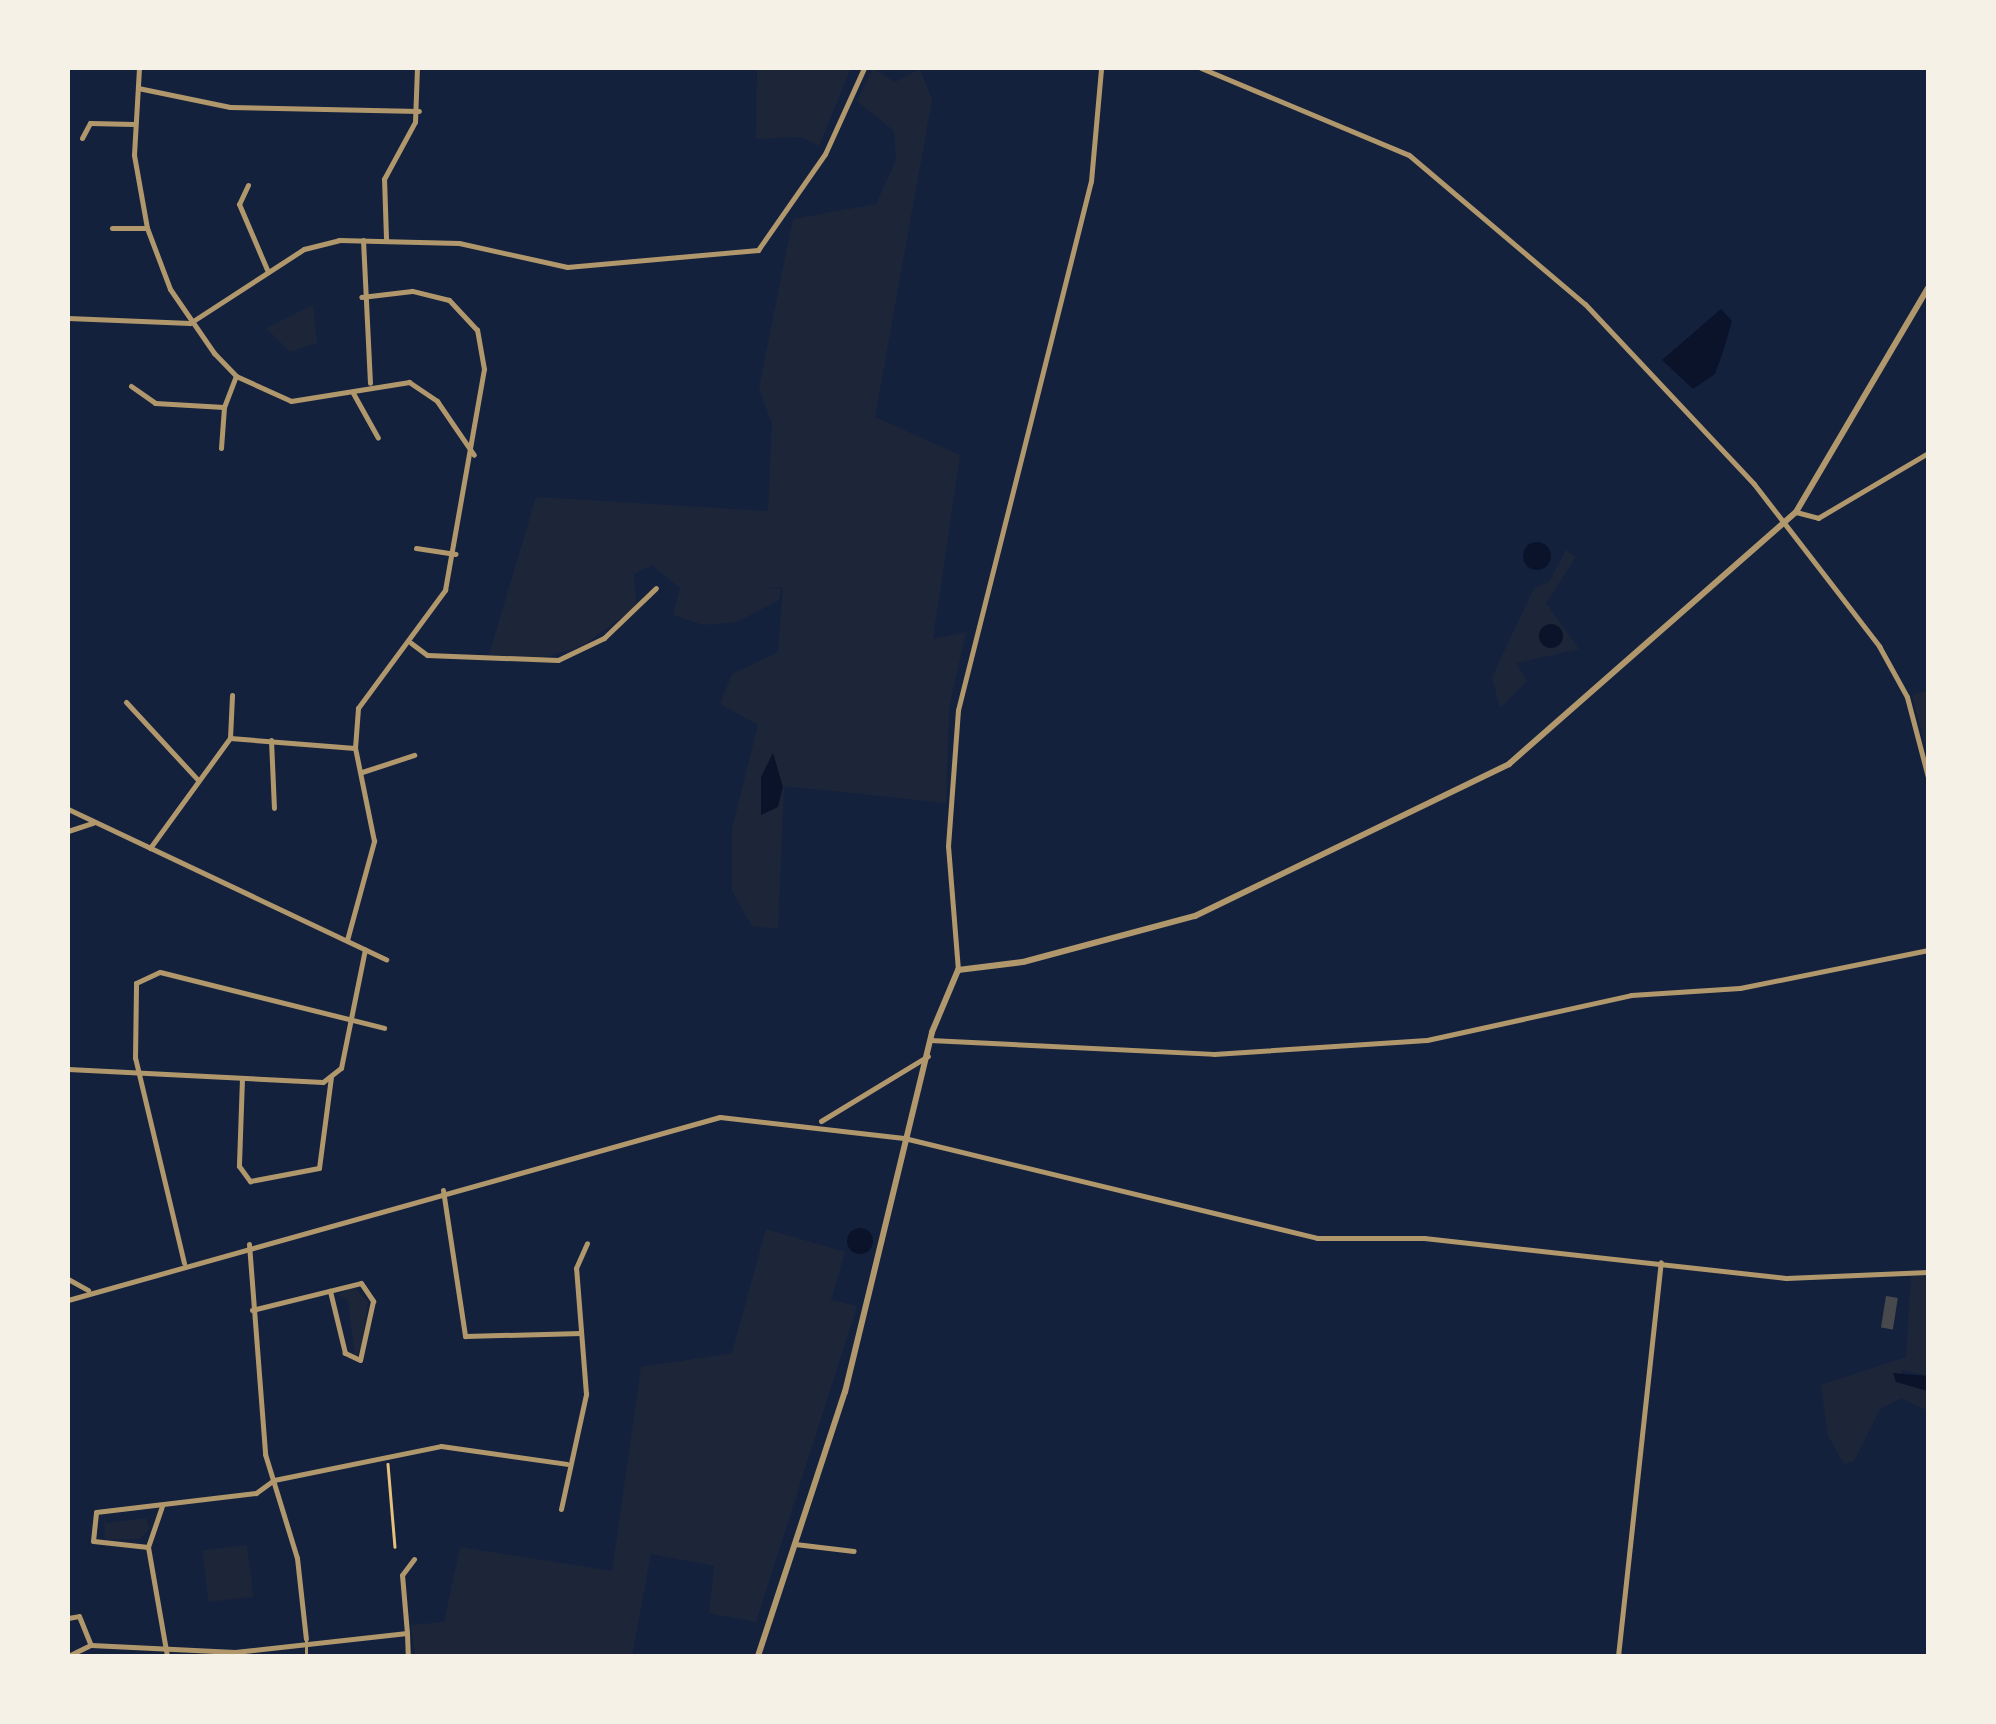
<!DOCTYPE html>
<html>
<head>
<meta charset="utf-8">
<style>
  body { margin:0 }
  #map { position:relative; width:1996px; height:1724px; overflow:hidden; background:#14213d; font-family:Roboto,sans-serif }
  div>[style] { position:absolute }
  [style*='--x'] { left:calc(var(--x)*1px); top:calc(var(--y)*1px); width:calc(var(--w)*1px); rotate:calc(var(--a)*1deg) }
  .green>* { inset:0; background:#1d2539; transform-origin:0 0 }
  .water>* { inset:0; background:#0b132b }
  .round { border-radius:50% }
  .building>* { inset:0; background:#48494c; transform-origin:0 0 }
  .path>* { height:2.5px; margin:-1.25px; padding:0 1.25px; transform-origin:1.25px; border-radius:1.25px; background:#e5c07b }
  .service>* { height:2.5px; margin:-1.25px; padding:0 1.25px; transform-origin:1.25px; border-radius:1.25px; background:#b1986c }
  .minor>* { height:5px; margin:-2.5px; padding:0 2.5px; transform-origin:2.5px; border-radius:2.5px; background:#b1986c }
  .tertiary>* { height:6px; margin:-3px; padding:0 3px; transform-origin:3px; border-radius:3px; background:#b1986c }
  span { translate:-50% -50%; white-space:nowrap; text-align:center; line-height:1.15; -webkit-text-stroke:9px #f6f1e7; paint-order:stroke }
  .frame { position:absolute; inset:0; border:70px solid #f6f1e7; pointer-events:none }
</style>
</head>
<body>
<div id="map">
  <div class="green">
    <div style="clip-path:polygon(757px 68px,851px 68px,819px 146px,801px 137px,756px 139px)"></div>
    <div style="clip-path:polygon(873px 68px,895px 82px,920px 69px,932px 100px,875px 417px,960px 455px,933px 639px,966px 632px,949px 708px,946px 803px,784px 786px,778px 929px,752px 926px,732px 891px,732px 829px,758px 725px,720px 704px,732px 674px,778px 652px,783px 588px,758px 587px,781px 589px,779px 600px,737px 622px,703px 625px,673px 615px,680px 588px,652px 565px,634px 574px,636px 608px,580px 647px,538px 659px,489px 655px,536px 497px,768px 511px,772px 424px,759px 388px,793px 219px,876px 204px,896px 160px,894px 131px,857px 101px)"></div>
    <div style="clip-path:polygon(313px 305px,317px 343px,290px 352px,266px 328px)"></div>
    <div style="clip-path:polygon(1566px 550px,1576px 557px,1546px 603px,1579px 649px,1516px 663px,1527px 681px,1500px 708px,1492px 677px,1534px 588px,1549px 582px)"></div>
    <div style="clip-path:polygon(1928px 690px,1928px 757px,1912px 695px)"></div>
    <div style="clip-path:polygon(766px 1229px,845px 1252px,831px 1300px,857px 1306px,756px 1622px,709px 1613px,714px 1566px,651px 1554px,632px 1656px,415px 1656px,411px 1625px,444px 1622px,460px 1547px,612px 1571px,641px 1367px,732px 1353px)"></div>
    <div style="clip-path:polygon(1911px 1276px,1928px 1276px,1928px 1376px,1903px 1370px,1896px 1382px,1928px 1391px,1928px 1466px,1926px 1410px,1901px 1398px,1880px 1409px,1854px 1461px,1844px 1464px,1828px 1436px,1821px 1385px,1906px 1357px)"></div>
    <div style="clip-path:polygon(353px 1286px,368px 1302px,362px 1345px,355px 1357px,348px 1300px,338px 1295px)"></div>
    <div style="clip-path:polygon(104px 1515px,106px 1523px,146px 1518px,149px 1529px,140px 1539px,105px 1540px)"></div>
    <div style="left:247px;top:1545px;width:52px;height:45px;rotate:83deg"></div>
  </div>
  <div class="water">
    <div style="clip-path:polygon(1721px 309px,1732px 321px,1724px 349px,1715px 374px,1693px 389px,1662px 360px)"></div>
    <div class="round" style="left:1523px;top:542px;width:28px;height:28px"></div>
    <div class="round" style="left:1539px;top:624px;width:24px;height:24px"></div>
    <div style="clip-path:polygon(773px 753px,783px 787px,778px 807px,761px 815px,761px 777px)"></div>
    <div class="round" style="left:847px;top:1228px;width:26px;height:26px"></div>
    <div style="clip-path:polygon(1893px 1373px,1928px 1376px,1928px 1391px,1896px 1382px)"></div>
  </div>
  <div class="building">
    <div style="left:1886px;top:1296px;width:12px;height:32px;rotate:9deg"></div>
  </div>
  <div class="path">
    <div style="--x:388;--y:1464;--w:83;--a:85.2"></div>
  </div>
  <div class="service">
    <div style="--x:306;--y:1656;--w:17;--a:-90"></div>
  </div>
  <div class="minor">
    <div style="--x:139;--y:68;--w:87;--a:93.3"></div>
    <div style="--x:134;--y:155;--w:74;--a:79.9"></div>
    <div style="--x:147;--y:228;--w:65;--a:69.3"></div>
    <div style="--x:170;--y:289;--w:78;--a:55.5"></div>
    <div style="--x:214;--y:353;--w:32;--a:46"></div>
    <div style="--x:236;--y:376;--w:60;--a:24.4"></div>
    <div style="--x:291;--y:401;--w:120;--a:-9.1"></div>
    <div style="--x:409;--y:382;--w:34;--a:34"></div>
    <div style="--x:437;--y:401;--w:65;--a:55.6"></div>
    <div style="--x:1201;--y:68;--w:225;--a:22.7"></div>
    <div style="--x:1409;--y:155;--w:231;--a:40.3"></div>
    <div style="--x:1585;--y:304;--w:247;--a:46.8"></div>
    <div style="--x:1754;--y:484;--w:205;--a:52.3"></div>
    <div style="--x:1879;--y:646;--w:58;--a:61.2"></div>
    <div style="--x:1907;--y:697;--w:83;--a:75.3"></div>
    <div style="--x:138;--y:88;--w:94;--a:11.7"></div>
    <div style="--x:230;--y:107;--w:189;--a:1.2"></div>
    <div style="--x:82;--y:138;--w:17;--a:-62"></div>
    <div style="--x:90;--y:123;--w:44;--a:1.3"></div>
    <div style="--x:248;--y:185;--w:21;--a:115"></div>
    <div style="--x:239;--y:204;--w:74;--a:66.9"></div>
    <div style="--x:112;--y:228;--w:35;--a:0"></div>
    <div style="--x:386;--y:238;--w:59;--a:-91.9"></div>
    <div style="--x:384;--y:179;--w:65;--a:-61.5"></div>
    <div style="--x:415;--y:122;--w:54;--a:-87.9"></div>
    <div style="--x:363;--y:240;--w:143;--a:87.2"></div>
    <div style="--x:68;--y:318;--w:122;--a:2.3"></div>
    <div style="--x:190;--y:323;--w:136;--a:-33"></div>
    <div style="--x:304;--y:249;--w:36;--a:-14"></div>
    <div style="--x:339;--y:240;--w:120;--a:1.4"></div>
    <div style="--x:459;--y:243;--w:111;--a:12.5"></div>
    <div style="--x:567;--y:267;--w:192;--a:-5.1"></div>
    <div style="--x:758;--y:250;--w:117;--a:-55.1"></div>
    <div style="--x:825;--y:154;--w:94;--a:-65.6"></div>
    <div style="--x:131;--y:386;--w:29;--a:35"></div>
    <div style="--x:155;--y:403;--w:69;--a:3.3"></div>
    <div style="--x:224;--y:407;--w:33;--a:-69"></div>
    <div style="--x:353;--y:393;--w:51;--a:60.9"></div>
    <div style="--x:221;--y:448;--w:41;--a:-85.8"></div>
    <div style="--x:1796;--y:512;--w:23;--a:15"></div>
    <div style="--x:1818;--y:518;--w:128;--a:-30.6"></div>
    <div style="--x:416;--y:548;--w:40;--a:8.5"></div>
    <div style="--x:411;--y:643;--w:20;--a:37"></div>
    <div style="--x:427;--y:655;--w:131;--a:2.2"></div>
    <div style="--x:558;--y:660;--w:51;--a:-25.6"></div>
    <div style="--x:604;--y:638;--w:72;--a:-43.9"></div>
    <div style="--x:126;--y:702;--w:105;--a:47.3"></div>
    <div style="--x:230;--y:738;--w:43;--a:-87.3"></div>
    <div style="--x:271;--y:740;--w:68;--a:87.5"></div>
    <div style="--x:362;--y:772;--w:55;--a:-18.1"></div>
    <div style="--x:68;--y:809;--w:352;--a:25.3"></div>
    <div style="--x:68;--y:831;--w:26;--a:-18"></div>
    <div style="--x:150;--y:848;--w:136;--a:-54"></div>
    <div style="--x:230;--y:738;--w:125;--a:4.6"></div>
    <div style="--x:347;--y:940;--w:103;--a:-74.7"></div>
    <div style="--x:374;--y:841;--w:95;--a:-101.5"></div>
    <div style="--x:355;--y:748;--w:40;--a:-85.7"></div>
    <div style="--x:358;--y:708;--w:147;--a:-53.6"></div>
    <div style="--x:445;--y:590;--w:224;--a:-80"></div>
    <div style="--x:484;--y:369;--w:40;--a:-100"></div>
    <div style="--x:477;--y:330;--w:41;--a:-133"></div>
    <div style="--x:449;--y:300;--w:38;--a:-166"></div>
    <div style="--x:412;--y:291;--w:51;--a:173.3"></div>
    <div style="--x:958;--y:970;--w:124;--a:-94.6"></div>
    <div style="--x:948;--y:846;--w:136;--a:-85.8"></div>
    <div style="--x:958;--y:710;--w:545;--a:-75.89"></div>
    <div style="--x:1091;--y:181;--w:113;--a:-84.9"></div>
    <div style="--x:930;--y:1040;--w:284;--a:2.8"></div>
    <div style="--x:1214;--y:1054;--w:213;--a:-3.8"></div>
    <div style="--x:1427;--y:1040;--w:209;--a:-12.4"></div>
    <div style="--x:1631;--y:995;--w:109;--a:-3.7"></div>
    <div style="--x:1740;--y:988;--w:192;--a:-11.4"></div>
    <div style="--x:68;--y:1069;--w:255;--a:2.9"></div>
    <div style="--x:323;--y:1082;--w:23;--a:-38"></div>
    <div style="--x:341;--y:1068;--w:121;--a:-78.6"></div>
    <div style="--x:242;--y:1078;--w:88;--a:92"></div>
    <div style="--x:239;--y:1166;--w:19;--a:54"></div>
    <div style="--x:250;--y:1181;--w:70;--a:-10.7"></div>
    <div style="--x:319;--y:1168;--w:92;--a:-82.5"></div>
    <div style="--x:821;--y:1121;--w:125;--a:-31.3"></div>
    <div style="--x:443;--y:1190;--w:148;--a:81.4"></div>
    <div style="--x:465;--y:1336;--w:116;--a:-1.5"></div>
    <div style="--x:249;--y:1244;--w:211;--a:85.6"></div>
    <div style="--x:265;--y:1454;--w:109;--a:72.9"></div>
    <div style="--x:297;--y:1558;--w:81;--a:83.7"></div>
    <div style="--x:184;--y:1263;--w:211;--a:-103.4"></div>
    <div style="--x:135;--y:1058;--w:75;--a:-89.2"></div>
    <div style="--x:136;--y:983;--w:26;--a:-25"></div>
    <div style="--x:160;--y:972;--w:231;--a:14"></div>
    <div style="--x:68;--y:1279;--w:23;--a:29"></div>
    <div style="--x:68;--y:1300;--w:677;--a:-15.68"></div>
    <div style="--x:720;--y:1117;--w:185;--a:6.5"></div>
    <div style="--x:904;--y:1138;--w:425;--a:13.6"></div>
    <div style="--x:1317;--y:1238;--w:107;--a:0"></div>
    <div style="--x:1424;--y:1238;--w:364;--a:6.3"></div>
    <div style="--x:1786;--y:1278;--w:142;--a:-2.4"></div>
    <div style="--x:252;--y:1310;--w:112;--a:-13.9"></div>
    <div style="--x:361;--y:1283;--w:22;--a:56"></div>
    <div style="--x:373;--y:1301;--w:60;--a:102.4"></div>
    <div style="--x:360;--y:1360;--w:17;--a:-155"></div>
    <div style="--x:345;--y:1353;--w:64;--a:-103.6"></div>
    <div style="--x:162;--y:1506;--w:43;--a:108.9"></div>
    <div style="--x:148;--y:1547;--w:55;--a:-173.8"></div>
    <div style="--x:93;--y:1541;--w:29;--a:-84"></div>
    <div style="--x:96;--y:1512;--w:161;--a:-6.8"></div>
    <div style="--x:256;--y:1493;--w:22;--a:-36"></div>
    <div style="--x:274;--y:1480;--w:170;--a:-11.5"></div>
    <div style="--x:441;--y:1446;--w:127;--a:8.1"></div>
    <div style="--x:561;--y:1509;--w:118;--a:-77.7"></div>
    <div style="--x:586;--y:1394;--w:126;--a:-94.5"></div>
    <div style="--x:576;--y:1268;--w:27;--a:-66"></div>
    <div style="--x:795;--y:1544;--w:59;--a:6.8"></div>
    <div style="--x:148;--y:1547;--w:111;--a:80.1"></div>
    <div style="--x:68;--y:1618;--w:11;--a:-10"></div>
    <div style="--x:79;--y:1616;--w:31;--a:68"></div>
    <div style="--x:407;--y:1633;--w:23;--a:88"></div>
    <div style="--x:68;--y:1656;--w:25;--a:-26"></div>
    <div style="--x:91;--y:1645;--w:144;--a:2.8"></div>
    <div style="--x:235;--y:1652;--w:173;--a:-6.3"></div>
    <div style="--x:407;--y:1633;--w:58;--a:-94.9"></div>
    <div style="--x:402;--y:1575;--w:20;--a:-53"></div>
    <div style="--x:1618;--y:1656;--w:396;--a:-83.8"></div>
  </div>
  <div class="tertiary">
    <div style="--x:758;--y:1656;--w:278;--a:-71.8"></div>
    <div style="--x:845;--y:1392;--w:370;--a:-76.4"></div>
    <div style="--x:932;--y:1032;--w:67;--a:-67.2"></div>
    <div style="--x:958;--y:970;--w:65;--a:-7"></div>
    <div style="--x:1023;--y:962;--w:178;--a:-15"></div>
    <div style="--x:1195;--y:916;--w:349;--a:-25.8"></div>
    <div style="--x:1509;--y:764;--w:382;--a:-41.3"></div>
    <div style="--x:1796;--y:512;--w:260;--a:-59.5"></div>
  </div>
  <div class="frame"></div>
</div>
</body>
</html>
